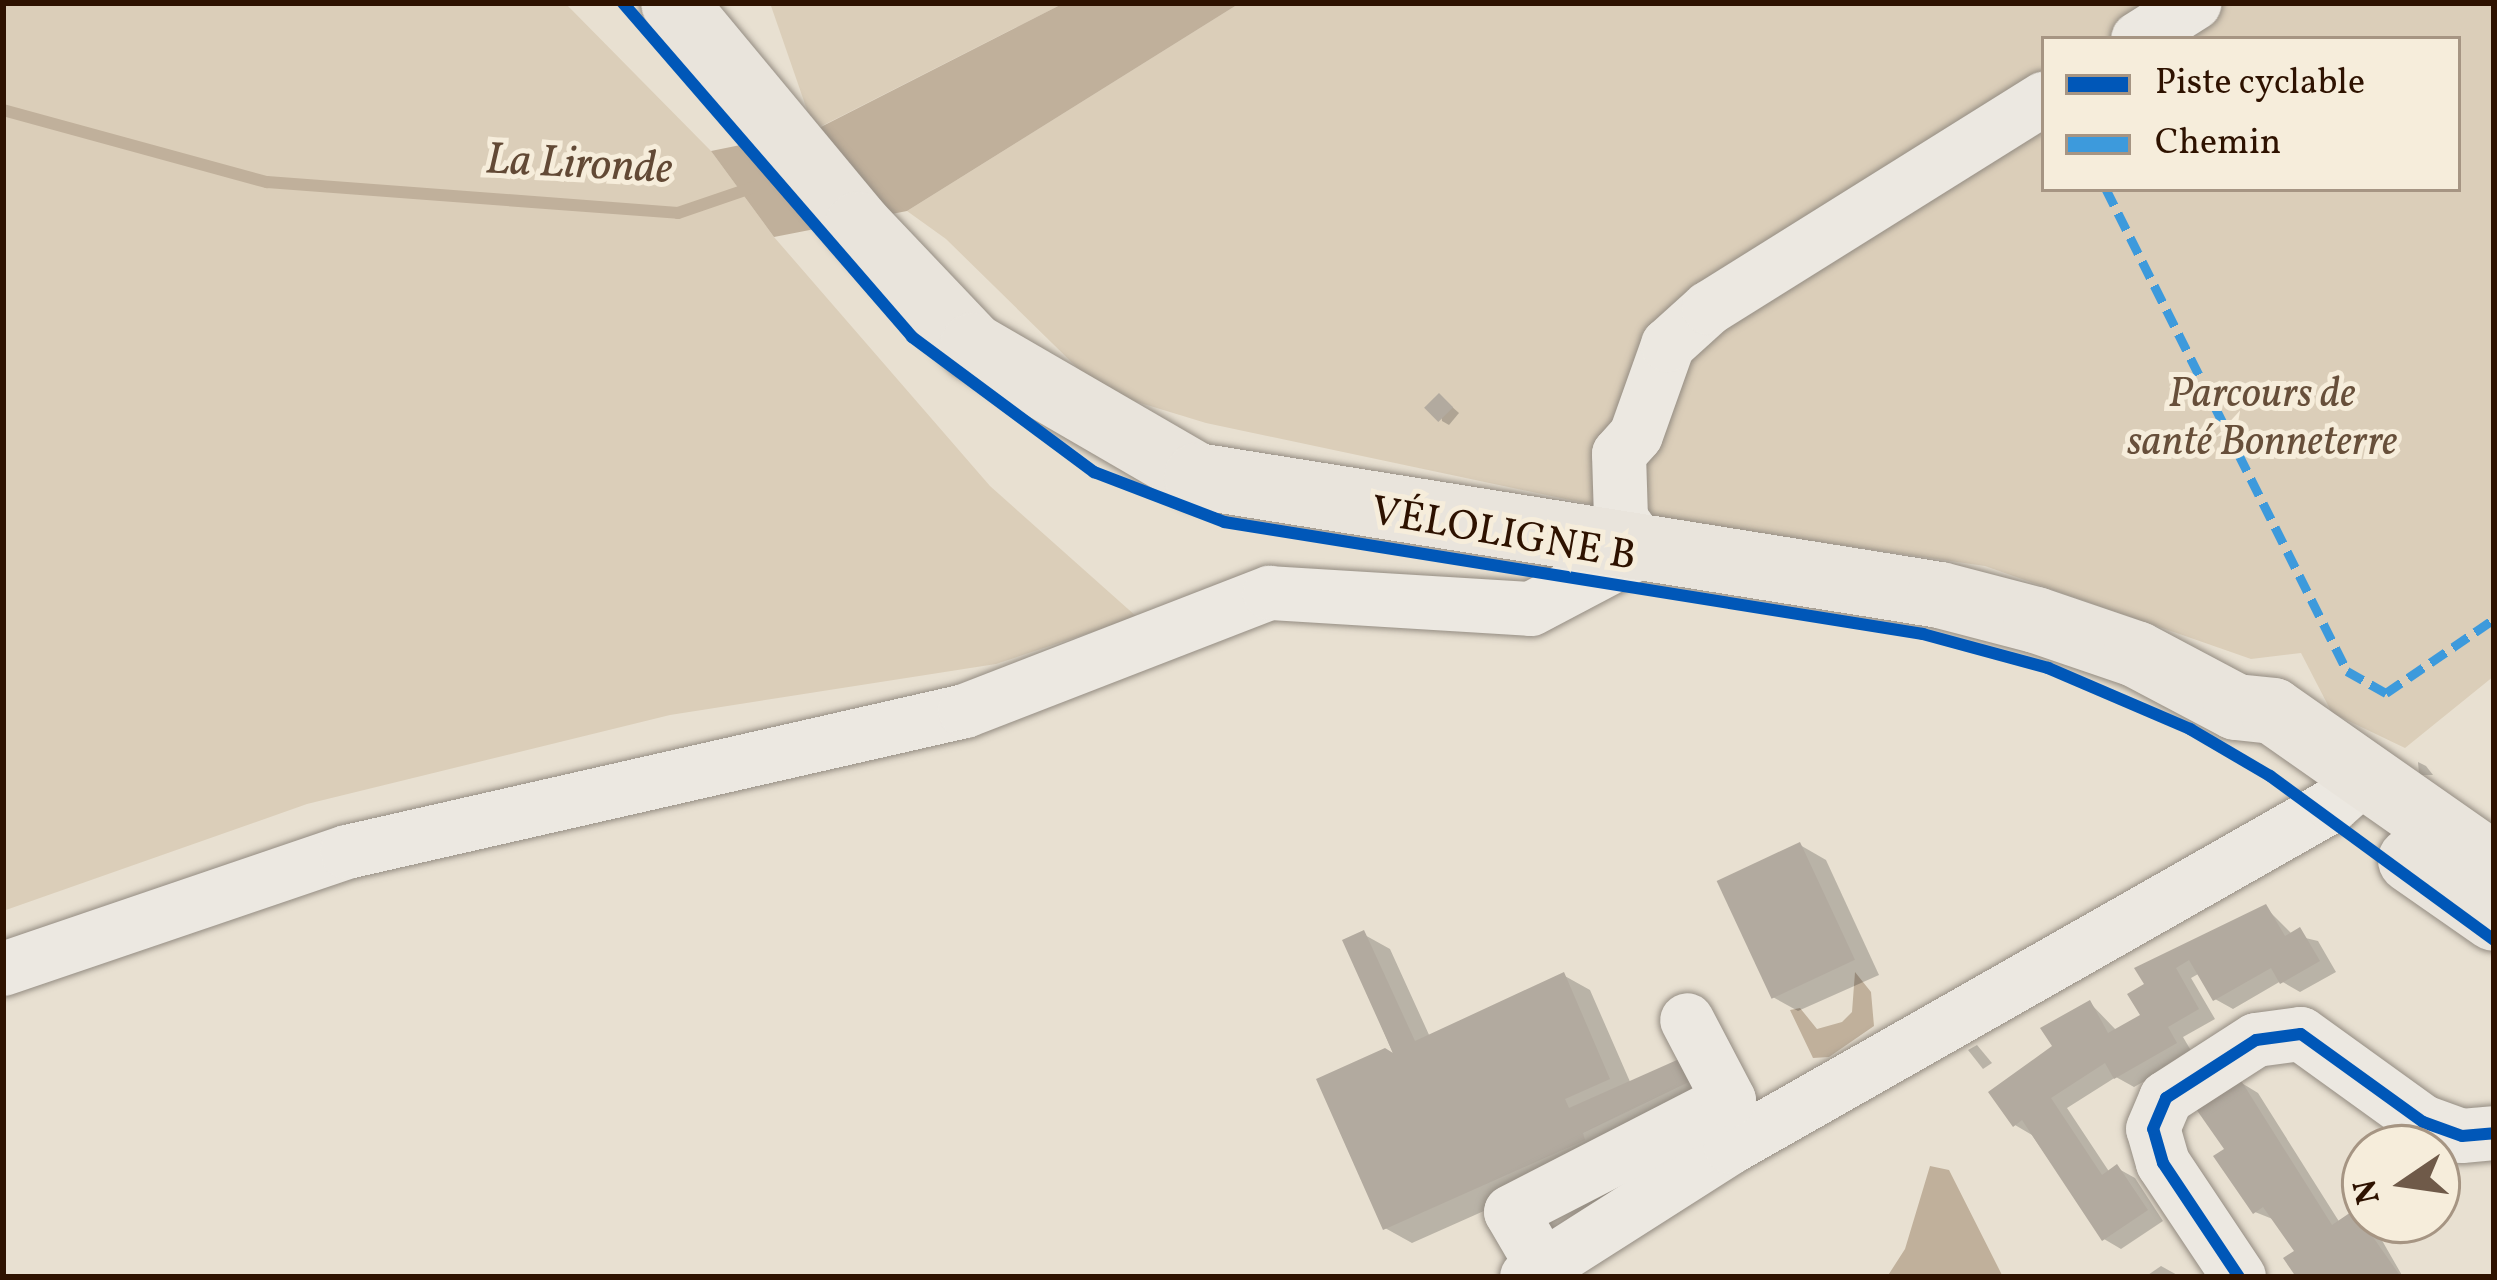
<!DOCTYPE html>
<html>
<head>
<meta charset="utf-8">
<style>
  body { margin:0 }
  #map { position:relative; width:2497px; height:1280px; overflow:hidden; background:#e8e0d1; font-family:Vollkorn,serif }
  div>[style] { position:absolute }
  [style*='--x'] { left:calc(var(--x)*1px); top:calc(var(--y)*1px); width:calc(var(--w)*1px); rotate:calc(var(--a)*1deg) }
  .green>* { inset:0; background:#dbceb9 }
  .water>* { inset:0; background:#c0b09b }
  .shadow>* { inset:0; background:#0003 }
  .stream>* { height:12px; margin:-6px; padding:0 6px; transform-origin:6px; border-radius:6px; background:#c0b09b }
  .building>* { inset:0; background:#b2aa9f; transform-origin:0 0 }
  .roads { filter:drop-shadow(0 0 3px #948c82) drop-shadow(0 0 3px #948c82) }
  .minor>* { height:54px; margin:-27px; padding:0 27px; transform-origin:27px; border-radius:27px; background:#ece8e1 }
  .major>* { height:66px; margin:-33px; padding:0 33px; transform-origin:33px; border-radius:33px; background:#e9e4dc }
  .quiet>* { height:9px; margin-top:-4.5px; transform-origin:0; background:repeating-linear-gradient(90deg,#3d9adc 0 18px,transparent 0 27px) }
  .cycleway>* { height:12px; margin:-6px; padding:0 6px; transform-origin:6px; border-radius:6px; background:#0057b8 }
  span { translate:-50% -50%; white-space:nowrap; text-align:center; line-height:1.15; -webkit-text-stroke:10px #f6eddb; paint-order:stroke }
  .park-label { font-size:42px; color:#674f3a; font-style:italic }
  .street-label { font-size:42px; color:#2e1200 }
  .water-label { font-size:45px; color:#624935; font-style:italic }
  .frame { position:absolute; inset:0; border:6px solid #2e1200; pointer-events:none }
  .legend { position:absolute; left:2041px; top:36px; width:420px; height:156px; box-sizing:border-box; background:#f6eddb; border:3px solid #a69583; margin:0; padding:15px 21px; list-style:none; font-size:36px; color:#2e1200 }
  .legend li { display:flex; align-items:center; gap:24px; height:60px }
  .legend b { width:60px; border:3px solid #a69583 }
  .north { position:absolute; left:2341px; top:1124px; width:120px; height:120px; box-sizing:border-box; background:#f6eddb; border:3px solid #a69583; border-radius:50%; rotate:257deg; font-size:33px; font-weight:700; line-height:48px; text-align:center; color:#2e1200 }
  .north::after { content:''; display:block; margin:auto; width:42px; height:54px; background:#6f5a49; clip-path:polygon(50% 0,100% 100%,50% 72%,0 100%) }
</style>
</head>
<body>
<div id="map">
  <div class="green">
    <div style="clip-path:polygon(3px 3px,565px 3px,711px 151px,774px 237px,990px 486px,1137px 617px,996px 664px,670px 715px,307px 804px,3px 911px)"></div>
    <div style="clip-path:polygon(770px 3px,1064px 3px,814px 130px)"></div>
    <div style="clip-path:polygon(evenodd,1240px 3px,2494px 3px,2494px 676px,2405px 748px,2332px 713px,2301px 653px,2251px 659px,1985px 566px,1660px 519px,1206px 423px,1101px 391px,946px 239px,907px 211px,1240px 3px,2044px 39px,2458px 39px,2458px 189px,2044px 189px,2044px 39px)"></div>
  </div>
  <div class="water">
    <div style="clip-path:polygon(1064px 3px,1240px 3px,907px 211px,774px 237px,711px 151px,815px 130px)"></div>
    <div style="clip-path:polygon(1855px 972px,1871px 992px,1874px 1026px,1829px 1057px,1813px 1058px,1790px 1010px,1800px 1008px,1817px 1029px,1842px 1022px,1852px 1012px)"></div>
    <div style="clip-path:polygon(1930px 1166px,1949px 1170px,2003px 1277px,1887px 1277px,1905px 1249px)"></div>
  </div>
  <div class="shadow">
    <div style="clip-path:polygon(1440px 396px,1459px 413px,1449px 425px,1442px 421px)"></div>
    <div style="clip-path:polygon(2418px 762px,2426px 766px,2433px 775px,2419px 775px)"></div>
    <div style="clip-path:polygon(1800px 845px,1826px 860px,1879px 975px,1798px 1011px,1771px 996px)"></div>
    <div style="clip-path:polygon(2266px 908px,2293px 935px,2318px 941px,2336px 972px,2300px 992px,2281px 981px,2233px 1009px,2215px 999px,2200px 973px,2191px 978px,2215px 1019px,2183px 1037px,2193px 1054px,2134px 1087px,2116px 1077px,2067px 1108px,2110px 1173px,2117px 1168px,2135px 1178px,2163px 1221px,2121px 1249px,2104px 1239px,2032px 1135px,2015px 1125px,2056px 1046px,2090px 1003px,2117px 1031px,2144px 1017px,2131px 995px)"></div>
    <div style="clip-path:polygon(1363px 934px,1390px 949px,1430px 1037px,1563px 975px,1590px 990px,1631px 1084px,1686px 1060px,1702px 1083px,1610px 1155px,1412px 1243px,1385px 1228px,1394px 1056px,1346px 942px)"></div>
    <div style="clip-path:polygon(1977px 1045px,1992px 1063px,1983px 1069px,1968px 1050px)"></div>
    <div style="clip-path:polygon(2240px 1082px,2258px 1093px,2340px 1223px,2354px 1213px,2372px 1223px,2403px 1277px,2300px 1277px,2298px 1252px,2275px 1220px,2255px 1212px,2228px 1150px)"></div>
    <div style="clip-path:polygon(2161px 1266px,2179px 1276px,2179px 1277px,2145px 1277px)"></div>
  </div>
  <div class="stream">
    <div style="--x:3;--y:110;--w:274;--a:15.3"></div>
    <div style="--x:267;--y:182;--w:412;--a:4.3"></div>
    <div style="--x:678;--y:213;--w:80;--a:-18.9"></div>
  </div>
  <div class="building">
    <div style="left:1439px;top:393px;width:20px;height:21px;rotate:45deg"></div>
    <div style="left:1800px;top:842px;width:130px;height:92px;rotate:65deg"></div>
    <div style="clip-path:polygon(2266px 904px,2285px 936px,2300px 927px,2320px 961px,2280px 984px,2271px 968px,2213px 1001px,2189px 960px,2176px 968px,2199px 1009px,2168px 1027px,2177px 1043px,2114px 1079px,2105px 1063px,2051px 1098px,2102px 1175px,2117px 1164px,2148px 1210px,2102px 1241px,2022px 1120px,2013px 1127px,1988px 1092px,2052px 1046px,2040px 1028px,2090px 1000px,2108px 1033px,2140px 1015px,2127px 994px,2144px 984px,2134px 968px)"></div>
    <div style="clip-path:polygon(1364px 930px,1415px 1041px,1564px 972px,1610px 1079px,1565px 1099px,1569px 1108px,1686px 1056px,1695px 1079px,1583px 1133px,1585px 1140px,1383px 1230px,1316px 1079px,1385px 1048px,1393px 1053px,1342px 940px)"></div>
    <div style="clip-path:polygon(2240px 1079px,2332px 1225px,2354px 1210px,2401px 1277px,2296px 1277px,2283px 1258px,2294px 1251px,2263px 1207px,2253px 1214px,2213px 1156px,2224px 1149px,2196px 1109px)"></div>
  </div>
  <div class="roads">
    <div class="minor">
      <div style="--x:2138;--y:39;--w:67;--a:-32.3"></div>
      <div style="--x:3;--y:969;--w:363;--a:-18.8"></div>
      <div style="--x:347;--y:852;--w:634;--a:-12.85"></div>
      <div style="--x:965;--y:711;--w:327;--a:-21.2"></div>
      <div style="--x:1270;--y:593;--w:261;--a:3.5"></div>
      <div style="--x:1531;--y:609;--w:127;--a:-27.8"></div>
      <div style="--x:1643;--y:550;--w:39;--a:-125"></div>
      <div style="--x:1621;--y:518;--w:64;--a:-91.8"></div>
      <div style="--x:1619;--y:454;--w:25;--a:-48"></div>
      <div style="--x:1636;--y:435;--w:96;--a:-70.4"></div>
      <div style="--x:1668;--y:345;--w:55;--a:-42.1"></div>
      <div style="--x:1709;--y:308;--w:395;--a:-32"></div>
      <div style="--x:1527;--y:1277;--w:242;--a:-32.5"></div>
      <div style="--x:1731;--y:1147;--w:692;--a:-29.6"></div>
      <div style="--x:2333;--y:805;--w:47;--a:-41.5"></div>
      <div style="--x:1549;--y:1277;--w:75;--a:-120.3"></div>
      <div style="--x:1511;--y:1212;--w:245;--a:-27.2"></div>
      <div style="--x:1729;--y:1100;--w:90;--a:-117.7"></div>
      <div style="--x:2239;--y:1277;--w:137;--a:-123.7"></div>
      <div style="--x:2163;--y:1163;--w:35;--a:-106"></div>
      <div style="--x:2153;--y:1129;--w:34;--a:-67"></div>
      <div style="--x:2166;--y:1098;--w:107;--a:-32.8"></div>
      <div style="--x:2256;--y:1040;--w:45;--a:-7.6"></div>
      <div style="--x:2301;--y:1034;--w:150;--a:35.8"></div>
      <div style="--x:2423;--y:1122;--w:41;--a:19.7"></div>
      <div style="--x:2462;--y:1136;--w:32;--a:-5"></div>
    </div>
    <div class="major">
      <div style="--x:674;--y:3;--w:288;--a:50.3"></div>
      <div style="--x:858;--y:225;--w:167;--a:46.5"></div>
      <div style="--x:973;--y:346;--w:259;--a:30.1"></div>
      <div style="--x:1197;--y:476;--w:752;--a:9.1"></div>
      <div style="--x:1940;--y:595;--w:99;--a:14.6"></div>
      <div style="--x:2036;--y:620;--w:106;--a:18.8"></div>
      <div style="--x:2136;--y:654;--w:113;--a:27.9"></div>
      <div style="--x:2236;--y:707;--w:37;--a:6"></div>
      <div style="--x:2273;--y:711;--w:270;--a:35"></div>
      <div style="--x:2411;--y:860;--w:101;--a:34.9"></div>
    </div>
  </div>
  <div class="quiet">
    <div style="--x:2106;--y:189;--w:539;--a:63.43"></div>
    <div style="--x:2347;--y:671;--w:45;--a:29.4"></div>
    <div style="--x:2386;--y:693;--w:131;--a:-34.4"></div>
  </div>
  <div class="cycleway">
    <div style="--x:623;--y:3;--w:442;--a:49.1"></div>
    <div style="--x:912;--y:337;--w:227;--a:36.6"></div>
    <div style="--x:1094;--y:472;--w:139;--a:21"></div>
    <div style="--x:1224;--y:522;--w:708;--a:9.1"></div>
    <div style="--x:1923;--y:634;--w:130;--a:15.2"></div>
    <div style="--x:2048;--y:668;--w:155;--a:23.2"></div>
    <div style="--x:2190;--y:729;--w:93;--a:30.4"></div>
    <div style="--x:2270;--y:776;--w:278;--a:36.2"></div>
    <div style="--x:2239;--y:1277;--w:137;--a:-123.7"></div>
    <div style="--x:2163;--y:1163;--w:35;--a:-106"></div>
    <div style="--x:2153;--y:1129;--w:34;--a:-67"></div>
    <div style="--x:2166;--y:1098;--w:107;--a:-32.8"></div>
    <div style="--x:2256;--y:1040;--w:45;--a:-7.6"></div>
    <div style="--x:2301;--y:1034;--w:150;--a:35.8"></div>
    <div style="--x:2423;--y:1122;--w:41;--a:19.7"></div>
    <div style="--x:2462;--y:1136;--w:32;--a:-5"></div>
  </div>
  <div class="park-label">
    <span style="left:2262px;top:420px">Parcours de<br>santé Bonneterre</span>
  </div>
  <div class="street-label">
    <span style="left:1503px;top:536px;rotate:10deg">VÉLOLIGNE B</span>
  </div>
  <div class="water-label">
    <span style="left:579px;top:166px;rotate:3deg">La Lironde</span>
  </div>
  <div class="frame"></div>
  <ul class="legend">
  <li><b style="height:15px;background:#0057b8"></b>Piste cyclable</li>
  <li><b style="height:15px;background:#3d9adc"></b>Chemin</li>
  </ul>
  <div class="north">N</div>
</div>
</body>
</html>
